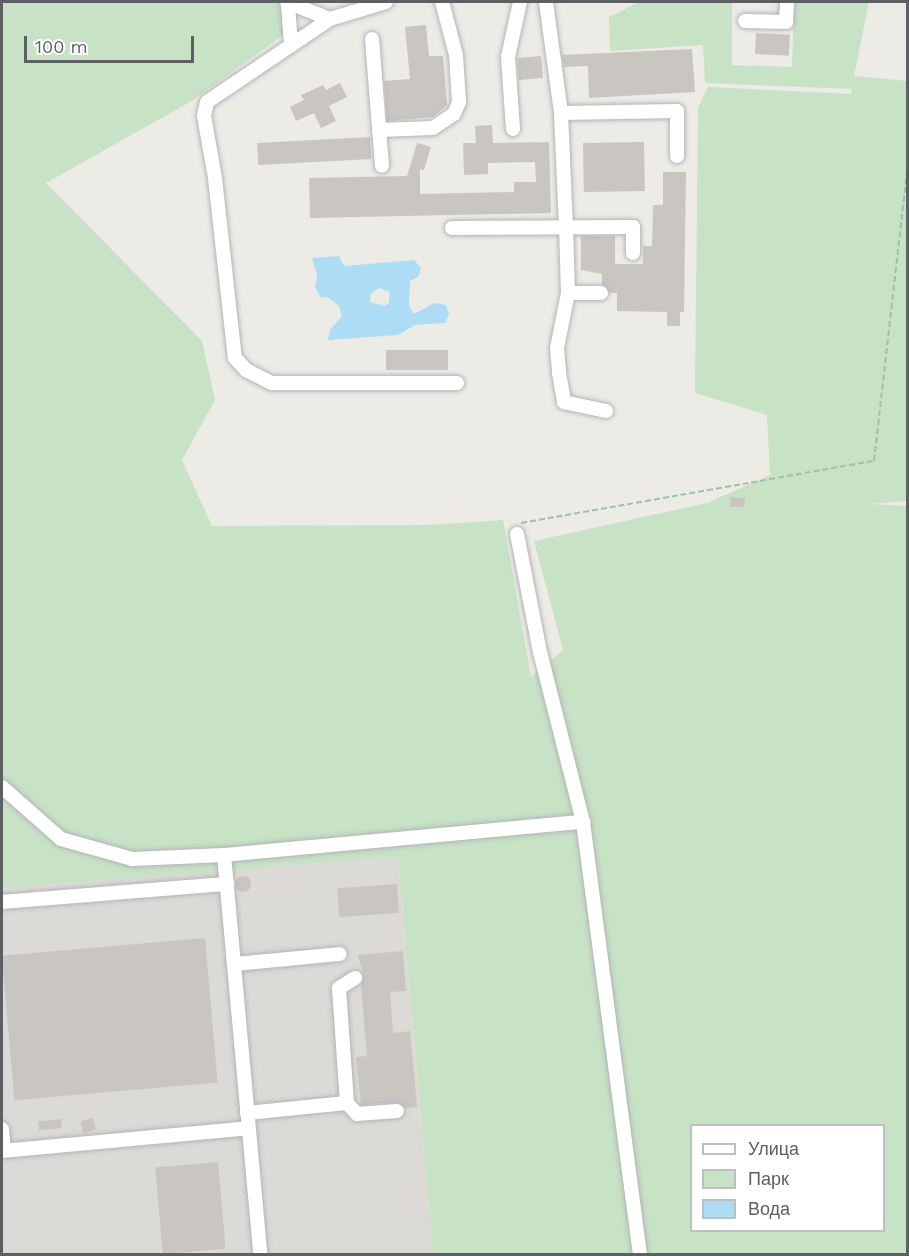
<!DOCTYPE html>
<html>
<head>
<meta charset="utf-8">
<style>
  body { margin:0 }
  #map { position:relative; width:909px; height:1256px; overflow:hidden; background:#edebe5; font-family:"Work Sans",sans-serif }
  div>[style] { position:absolute }
  [style*='--x'] { left:calc(var(--x)*1px); top:calc(var(--y)*1px); width:calc(var(--w)*1px); rotate:calc(var(--a)*1deg) }
  .industrial>* { inset:0; background:#dcdad7 }
  .green>* { inset:0; background:#c7e2c4 }
  .water>* { inset:0; background:#adddf5 }
  .building>* { inset:0; background:#c9c5c1; transform-origin:0 0 }
  .round { border-radius:50% }
  .path>* { height:2px; margin-top:-1px; transform-origin:0; background:repeating-linear-gradient(90deg,#9ec2a5 0 6px,transparent 0 9px) }
  .roads { filter:drop-shadow(0 0 2px #b2b5b8) drop-shadow(0 0 2px #b2b5b8) }
  .minor>* { height:14px; margin:-7px; padding:0 7px; transform-origin:7px; border-radius:7px; background:#fff }
  span { translate:-50% -50%; white-space:nowrap; text-align:center; line-height:1.15; -webkit-text-stroke:4.5px #fff; paint-order:stroke }
  .frame { position:absolute; inset:0; border:3px solid #5d6063; pointer-events:none }
  .legend { position:absolute; left:690px; top:1124px; width:195px; height:108px; box-sizing:border-box; background:#fff; border:2px solid #bebfc1; margin:0; padding:8px 10px; list-style:none; font-size:18px; color:#5d6063 }
  .legend li { display:flex; align-items:center; gap:12px; height:30px }
  .legend b { width:30px; border:2px solid #bebfc1 }
  .scale { position:absolute; left:24px; top:36px; width:170px; height:27px; box-sizing:border-box; border:3px solid #5d6063; border-top:0; padding-left:8px; font-size:18px; line-height:21px; white-space:nowrap; color:#5d6063; -webkit-text-stroke:4px #fff; paint-order:stroke }
</style>
</head>
<body>
<div id="map">
  <div class="industrial">
    <div style="clip-path:polygon(398px 857px,433px 1254px,2px 1254px,2px 888px)"></div>
  </div>
  <div class="green">
    <div style="clip-path:polygon(evenodd,2px 2px,282px 2px,286px 33px,190px 102px,46px 183px,202px 341px,215px 400px,182px 460px,212px 526px,430px 525px,503px 520px,531px 677px,563px 650px,534px 541px,707px 503px,770px 475px,767px 415px,695px 393px,698px 108px,708px 87px,851px 94px,852px 89px,705px 83px,703px 45px,610px 51px,609px 17px,639px 2px,732px 2px,732px 65px,792px 67px,794px 2px,869px 2px,854px 76px,907px 81px,907px 501px,870px 504px,907px 506px,907px 1254px,433px 1254px,398px 857px,2px 888px,2px 2px,692px 1126px,884px 1126px,884px 1230px,692px 1230px,692px 1126px)"></div>
  </div>
  <div class="water">
    <div style="clip-path:polygon(evenodd,339px 256px,344px 266px,414px 260px,421px 268px,418px 277px,410px 281px,409px 306px,414px 314px,434px 303px,446px 305px,449px 314px,445px 323px,415px 325px,398px 335px,328px 340px,330px 330px,342px 316px,339px 306px,327px 297px,321px 298px,315px 287px,317px 275px,312px 258px,339px 256px,379px 288px,390px 292px,389px 303px,384px 306px,370px 302px,371px 293px,379px 288px)"></div>
  </div>
  <div class="building">
    <div style="clip-path:polygon(426px 25px,429px 56px,443px 56px,447px 105px,433px 117px,387px 121px,384px 81px,410px 79px,405px 27px)"></div>
    <div style="left:756px;top:33px;width:34px;height:21px;rotate:3deg"></div>
    <div style="clip-path:polygon(692px 49px,695px 92px,589px 98px,588px 66px,564px 67px,562px 55px)"></div>
    <div style="left:541px;top:56px;width:22px;height:24px;rotate:85deg"></div>
    <div style="clip-path:polygon(340px 83px,347px 97px,329px 106px,336px 121px,321px 128px,314px 113px,296px 121px,290px 107px,304px 100px,301px 95px,323px 85px,326px 90px)"></div>
    <div style="clip-path:polygon(492px 125px,493px 143px,549px 142px,551px 213px,310px 218px,309px 178px,407px 176px,417px 143px,431px 147px,424px 170px,420px 169px,420px 194px,514px 192px,514px 182px,536px 182px,535px 162px,488px 163px,488px 174px,464px 175px,463px 143px,476px 143px,475px 126px)"></div>
    <div style="left:370px;top:137px;width:22px;height:113px;rotate:87deg"></div>
    <div style="left:644px;top:142px;width:49px;height:61px;rotate:89deg"></div>
    <div style="clip-path:polygon(663px 172px,686px 172px,684px 312px,680px 312px,680px 326px,667px 326px,667px 312px,617px 311px,617px 293px,610px 293px,602px 284px,602px 274px,581px 270px,581px 236px,615px 236px,615px 264px,643px 264px,643px 246px,652px 246px,653px 205px,663px 205px)"></div>
    <div style="left:448px;top:350px;width:20px;height:62px;rotate:90deg"></div>
    <div style="clip-path:polygon(731px 497px,745px 498px,744px 507px,730px 507px)"></div>
    <div class="round" style="left:235px;top:876px;width:16px;height:16px"></div>
    <div style="left:397px;top:884px;width:29px;height:60px;rotate:86deg"></div>
    <div style="left:205px;top:938px;width:145px;height:204px;rotate:85deg"></div>
    <div style="clip-path:polygon(403px 951px,406px 991px,390px 992px,393px 1033px,410px 1031px,417px 1107px,405px 1108px,396px 1102px,361px 1105px,356px 1057px,367px 1056px,361px 985px,364px 977px,358px 955px)"></div>
    <div style="left:93px;top:1118px;width:12px;height:13px;rotate:76deg"></div>
    <div style="left:61px;top:1119px;width:9px;height:23px;rotate:84deg"></div>
    <div style="left:218px;top:1162px;width:87px;height:63px;rotate:85deg"></div>
  </div>
  <div class="path">
    <div style="--x:521;--y:523;--w:358;--a:-10"></div>
    <div style="--x:874;--y:461;--w:301;--a:-83.5"></div>
  </div>
  <div class="roads">
    <div class="minor">
      <div style="--x:287;--y:2;--w:46;--a:21.6"></div>
      <div style="--x:386;--y:2;--w:59;--a:163.1"></div>
      <div style="--x:330;--y:19;--w:148;--a:146"></div>
      <div style="--x:207;--y:102;--w:14;--a:102"></div>
      <div style="--x:204;--y:116;--w:63;--a:79.9"></div>
      <div style="--x:215;--y:178;--w:181;--a:83.7"></div>
      <div style="--x:235;--y:358;--w:16;--a:47"></div>
      <div style="--x:246;--y:370;--w:29;--a:27"></div>
      <div style="--x:272;--y:383;--w:185;--a:0"></div>
      <div style="--x:546;--y:2;--w:112;--a:82.3"></div>
      <div style="--x:561;--y:113;--w:113;--a:87.5"></div>
      <div style="--x:566;--y:226;--w:67;--a:88.3"></div>
      <div style="--x:568;--y:293;--w:56;--a:101.3"></div>
      <div style="--x:557;--y:348;--w:25;--a:85"></div>
      <div style="--x:559;--y:373;--w:29;--a:80"></div>
      <div style="--x:564;--y:402;--w:43;--a:12.1"></div>
      <div style="--x:288;--y:4;--w:41;--a:85.8"></div>
      <div style="--x:745;--y:21;--w:41;--a:1.4"></div>
      <div style="--x:786;--y:22;--w:20;--a:-87"></div>
      <div style="--x:372;--y:39;--w:127;--a:85.5"></div>
      <div style="--x:561;--y:113;--w:116;--a:-1"></div>
      <div style="--x:677;--y:111;--w:45;--a:90"></div>
      <div style="--x:513;--y:129;--w:72;--a:-94"></div>
      <div style="--x:508;--y:57;--w:56;--a:-77.7"></div>
      <div style="--x:379;--y:130;--w:54;--a:-2.1"></div>
      <div style="--x:433;--y:128;--w:25;--a:-34"></div>
      <div style="--x:454;--y:114;--w:13;--a:-67"></div>
      <div style="--x:459;--y:102;--w:47;--a:-93.7"></div>
      <div style="--x:456;--y:55;--w:55;--a:-104.8"></div>
      <div style="--x:452;--y:228;--w:181;--a:-0.3"></div>
      <div style="--x:633;--y:227;--w:26;--a:90"></div>
      <div style="--x:568;--y:293;--w:33;--a:0"></div>
      <div style="--x:517;--y:534;--w:120;--a:79"></div>
      <div style="--x:540;--y:652;--w:175;--a:75.8"></div>
      <div style="--x:583;--y:822;--w:436;--a:82.5"></div>
      <div style="--x:2;--y:787;--w:79;--a:41.4"></div>
      <div style="--x:61;--y:839;--w:74;--a:15.7"></div>
      <div style="--x:132;--y:859;--w:92;--a:-2.5"></div>
      <div style="--x:224;--y:855;--w:361;--a:-5.3"></div>
      <div style="--x:224;--y:855;--w:401;--a:84.8"></div>
      <div style="--x:2;--y:902;--w:226;--a:-4.6"></div>
      <div style="--x:234;--y:964;--w:106;--a:-5.4"></div>
      <div style="--x:347;--y:1103;--w:15;--a:48"></div>
      <div style="--x:357;--y:1114;--w:40;--a:-4.3"></div>
      <div style="--x:247;--y:1113;--w:100;--a:-5.7"></div>
      <div style="--x:347;--y:1103;--w:115;--a:-94"></div>
      <div style="--x:339;--y:988;--w:19;--a:-32"></div>
      <div style="--x:2;--y:1129;--w:21;--a:85"></div>
      <div style="--x:2;--y:1151;--w:247;--a:-5.3"></div>
    </div>
  </div>
  <div class="frame"></div>
  <ul class="legend">
  <li><b style="height:8px;background:#fff"></b>Улица</li>
  <li><b style="height:16px;background:#c7e2c4"></b>Парк</li>
  <li><b style="height:16px;background:#adddf5"></b>Вода</li>
  </ul>
  <div class="scale">100 m</div>
</div>
</body>
</html>
